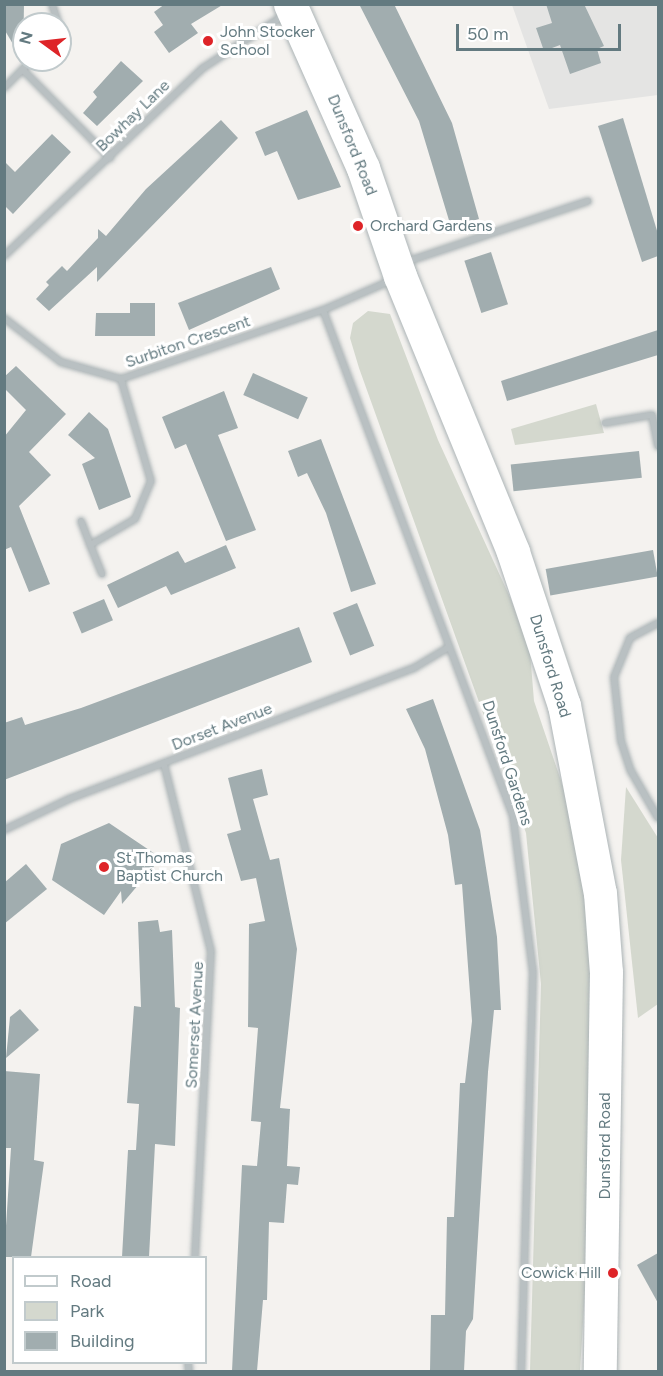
<!DOCTYPE html>
<html>
<head>
<meta charset="utf-8">
<style>
  body { margin:0 }
  #map { position:relative; width:663px; height:1376px; overflow:hidden; background:#f4f2ef; font-family:Figtree,sans-serif }
  div>[style] { position:absolute }
  [style*='--x'] { left:calc(var(--x)*1px); top:calc(var(--y)*1px); width:calc(var(--w)*1px); rotate:calc(var(--a)*1deg) }
  .built>* { inset:0; background:#e4e4e3 }
  .green>* { inset:0; background:#d4d8ce }
  .building>* { inset:0; background:#a1adaf; transform-origin:0 0 }
  .roads { filter:drop-shadow(0 0 2px #acb4b6) drop-shadow(0 0 2px #acb4b6) }
  .minor>* { height:6px; margin:-3px; padding:0 3px; transform-origin:3px; border-radius:3px; background:#b9c0c2 }
  .secondary>* { height:33px; margin:-16.5px; padding:0 16.5px; transform-origin:16.5px; border-radius:16.5px; background:#fff }
  .dots>* { width:16px; height:16px; translate:-50% -50%; box-sizing:border-box; border:3px solid #fff; border-radius:50% }
  span { translate:-50% -50%; white-space:nowrap; text-align:center; line-height:1.15; -webkit-text-stroke:6px #fff; paint-order:stroke }
  .poi-label { font-size:16px; color:#637a80 }
  .left { translate:0 -50%; text-align:left }
  .right { translate:-100% -50%; text-align:right }
  .street-label { font-size:16px; color:#637a80 }
  .frame { position:absolute; inset:0; border:6px solid #637a80; pointer-events:none }
  .legend { position:absolute; left:12px; top:1256px; width:195px; height:108px; box-sizing:border-box; background:#fff; border:2px solid #c1cacc; margin:0; padding:8px 10px; list-style:none; font-size:18px; color:#637a80 }
  .legend li { display:flex; align-items:center; gap:12px; height:30px }
  .legend b { width:30px; border:2px solid #c1cacc }
  .north { position:absolute; left:12px; top:12px; width:60px; height:60px; box-sizing:border-box; background:#fff; border:2px solid #c1cacc; border-radius:50%; rotate:285deg; font-size:16px; font-weight:700; line-height:24px; text-align:center; color:#637a80 }
  .north::after { content:''; display:block; margin:auto; width:21px; height:27px; background:#de2428; clip-path:polygon(50% 0,100% 100%,50% 72%,0 100%) }
  .scale { position:absolute; left:456px; top:24px; width:165px; height:27px; box-sizing:border-box; border:3px solid #637a80; border-top:0; padding-left:8px; font-size:18px; line-height:21px; white-space:nowrap; color:#637a80; -webkit-text-stroke:4px #fff; paint-order:stroke }
</style>
</head>
<body>
<div id="map">
  <div class="built">
    <div style="clip-path:polygon(512px 5px,658px 5px,658px 95px,549px 109px)"></div>
  </div>
  <div class="green">
    <div style="clip-path:polygon(368px 311px,390px 314px,438px 440px,519px 617px,530px 652px,534px 701px,574px 819px,592px 934px,594px 1146px,580px 1371px,530px 1371px,541px 984px,526px 833px,359px 368px,350px 338px,353px 323px)"></div>
    <div style="clip-path:polygon(596px 404px,604px 433px,515px 445px,511px 429px)"></div>
    <div style="clip-path:polygon(626px 787px,658px 838px,658px 1004px,638px 1018px,621px 860px)"></div>
  </div>
  <div class="building">
    <div style="clip-path:polygon(4px 4px,24px 4px,23px 61px,4px 29px)"></div>
    <div style="clip-path:polygon(165px 4px,224px 4px,191px 24px,198px 33px,169px 53px,154px 32px,163px 25px,154px 12px)"></div>
    <div style="clip-path:polygon(359px 4px,394px 4px,452px 123px,479px 219px,451px 227px,419px 121px)"></div>
    <div style="clip-path:polygon(546px 4px,584px 4px,604px 46px,597px 49px,601px 63px,570px 74px,560px 45px,544px 51px,536px 28px,552px 23px)"></div>
    <div style="clip-path:polygon(121px 61px,143px 81px,97px 126px,83px 113px,97px 97px,93px 92px)"></div>
    <div style="clip-path:polygon(307px 110px,341px 187px,298px 200px,277px 151px,265px 156px,255px 132px)"></div>
    <div style="clip-path:polygon(623px 118px,658px 234px,658px 256px,642px 262px,598px 126px)"></div>
    <div style="clip-path:polygon(221px 120px,238px 138px,97px 282px,97px 267px,49px 311px,36px 299px,49px 285px,46px 282px,62px 266px,67px 271px,98px 238px,98px 229px,106px 236px,146px 189px)"></div>
    <div style="clip-path:polygon(52px 134px,71px 152px,13px 214px,4px 205px,4px 161px,15px 172px)"></div>
    <div style="left:491px;top:252px;width:55px;height:28px;rotate:72deg"></div>
    <div style="clip-path:polygon(271px 267px,280px 289px,189px 330px,178px 303px)"></div>
    <div style="clip-path:polygon(130px 303px,155px 303px,155px 336px,95px 336px,96px 313px,130px 313px)"></div>
    <div style="clip-path:polygon(658px 330px,658px 355px,507px 401px,501px 381px)"></div>
    <div style="clip-path:polygon(16px 366px,66px 414px,29px 452px,51px 475px,19px 506px,50px 584px,29px 592px,11px 547px,4px 550px,4px 437px,26px 410px,4px 388px,4px 377px)"></div>
    <div style="left:253px;top:373px;width:60px;height:24px;rotate:24deg"></div>
    <div style="clip-path:polygon(224px 391px,238px 428px,218px 435px,256px 530px,226px 541px,186px 444px,175px 449px,162px 417px)"></div>
    <div style="clip-path:polygon(89px 412px,108px 429px,131px 497px,99px 510px,82px 464px,95px 458px,68px 435px)"></div>
    <div style="clip-path:polygon(321px 439px,376px 584px,351px 592px,326px 513px,307px 473px,298px 477px,288px 451px)"></div>
    <div style="left:639px;top:451px;width:27px;height:129px;rotate:84deg"></div>
    <div style="clip-path:polygon(226px 545px,236px 568px,171px 595px,166px 586px,118px 608px,107px 585px,178px 551px,185px 563px)"></div>
    <div style="left:653px;top:550px;width:27px;height:109px;rotate:80deg"></div>
    <div style="left:104px;top:599px;width:23px;height:34px;rotate:67deg"></div>
    <div style="left:357px;top:603px;width:46px;height:26px;rotate:68deg"></div>
    <div style="clip-path:polygon(299px 627px,312px 662px,4px 780px,4px 723px,22px 717px,25px 725px,81px 708px)"></div>
    <div style="clip-path:polygon(433px 699px,480px 830px,497px 937px,501px 1010px,494px 1010px,488px 1072px,473px 1319px,466px 1331px,464px 1371px,430px 1371px,431px 1315px,445px 1315px,447px 1217px,454px 1217px,460px 1083px,465px 1083px,472px 1021px,462px 884px,455px 885px,448px 835px,425px 749px,406px 709px)"></div>
    <div style="clip-path:polygon(262px 769px,268px 795px,253px 799px,270px 860px,279px 858px,297px 949px,280px 1108px,290px 1109px,287px 1166px,300px 1167px,298px 1185px,287px 1184px,284px 1223px,269px 1222px,267px 1300px,263px 1300px,257px 1371px,232px 1371px,242px 1165px,257px 1166px,261px 1122px,251px 1121px,258px 1028px,248px 1027px,249px 924px,265px 921px,256px 878px,241px 881px,227px 834px,241px 830px,228px 778px)"></div>
    <div style="clip-path:polygon(109px 823px,161px 858px,122px 904px,121px 891px,104px 915px,52px 880px,61px 844px)"></div>
    <div style="clip-path:polygon(26px 864px,47px 889px,4px 924px,4px 883px)"></div>
    <div style="clip-path:polygon(158px 920px,160px 932px,172px 930px,175px 1007px,180px 1008px,175px 1146px,155px 1144px,149px 1257px,122px 1257px,128px 1150px,136px 1150px,139px 1104px,127px 1103px,134px 1006px,141px 1007px,138px 922px)"></div>
    <div style="clip-path:polygon(20px 1009px,39px 1030px,6px 1058px,10px 1017px)"></div>
    <div style="clip-path:polygon(4px 1071px,40px 1074px,34px 1160px,44px 1162px,31px 1257px,4px 1257px,11px 1148px,4px 1148px)"></div>
    <div style="clip-path:polygon(658px 1253px,658px 1303px,637px 1265px)"></div>
  </div>
  <div class="roads">
    <div class="minor">
      <div style="--x:52;--y:4;--w:25;--a:72"></div>
      <div style="--x:23;--y:70;--w:124;--a:45.3"></div>
      <div style="--x:4;--y:88;--w:40;--a:-45"></div>
      <div style="--x:4;--y:256;--w:274;--a:-43.4"></div>
      <div style="--x:203;--y:68;--w:97;--a:-33.2"></div>
      <div style="--x:406;--y:262;--w:192;--a:-18.5"></div>
      <div style="--x:392;--y:280;--w:75;--a:156.5"></div>
      <div style="--x:323;--y:310;--w:540;--a:69.42"></div>
      <div style="--x:513;--y:816;--w:157;--a:82.7"></div>
      <div style="--x:533;--y:972;--w:400;--a:91.7"></div>
      <div style="--x:4;--y:318;--w:72;--a:37.7"></div>
      <div style="--x:61;--y:362;--w:62;--a:15.8"></div>
      <div style="--x:121;--y:379;--w:213;--a:-18.9"></div>
      <div style="--x:605;--y:423;--w:48;--a:-9.7"></div>
      <div style="--x:652;--y:415;--w:32;--a:79"></div>
      <div style="--x:81;--y:521;--w:26;--a:69"></div>
      <div style="--x:102;--y:574;--w:31;--a:-112"></div>
      <div style="--x:90;--y:545;--w:52;--a:-30"></div>
      <div style="--x:135;--y:519;--w:41;--a:-67.2"></div>
      <div style="--x:151;--y:481;--w:106;--a:-106.4"></div>
      <div style="--x:658;--y:623;--w:32;--a:152"></div>
      <div style="--x:630;--y:638;--w:42;--a:112.3"></div>
      <div style="--x:614;--y:677;--w:64;--a:83.8"></div>
      <div style="--x:621;--y:741;--w:32;--a:72"></div>
      <div style="--x:631;--y:771;--w:54;--a:60.1"></div>
      <div style="--x:164;--y:764;--w:193;--a:75.9"></div>
      <div style="--x:211;--y:951;--w:307;--a:93"></div>
      <div style="--x:4;--y:830;--w:72;--a:-25.5"></div>
      <div style="--x:69;--y:799;--w:369;--a:-20.8"></div>
      <div style="--x:414;--y:668;--w:41;--a:-31"></div>
      <div style="--x:188;--y:1362;--w:10;--a:84"></div>
    </div>
    <div class="secondary">
      <div style="--x:290;--y:4;--w:180;--a:66"></div>
      <div style="--x:363;--y:168;--w:114;--a:71.1"></div>
      <div style="--x:400;--y:276;--w:298;--a:67.7"></div>
      <div style="--x:513;--y:552;--w:161;--a:71.6"></div>
      <div style="--x:564;--y:705;--w:191;--a:79.2"></div>
      <div style="--x:600;--y:893;--w:79;--a:85.7"></div>
      <div style="--x:606;--y:972;--w:400;--a:90.9"></div>
    </div>
  </div>
  <div class="dots">
    <div style="left:208px;top:41px;background:#de2428"></div>
    <div style="left:358px;top:226px;background:#de2428"></div>
    <div style="left:104px;top:867px;background:#de2428"></div>
    <div style="left:613px;top:1273px;background:#de2428"></div>
  </div>
  <div class="poi-label">
    <span class="left" style="left:220px;top:41px">John Stocker<br>School</span>
    <span class="left" style="left:370px;top:226px">Orchard Gardens</span>
    <span class="left" style="left:116px;top:867px">St Thomas<br>Baptist Church</span>
    <span class="right" style="left:601px;top:1273px">Cowick Hill</span>
  </div>
  <div class="street-label">
    <span style="left:133px;top:116px;rotate:-44deg">Bowhay Lane</span>
    <span style="left:352px;top:145px;rotate:68deg">Dunsford Road</span>
    <span style="left:188px;top:342px;rotate:-19deg">Surbiton Crescent</span>
    <span style="left:550px;top:666px;rotate:73deg">Dunsford Road</span>
    <span style="left:222px;top:727px;rotate:-21deg">Dorset Avenue</span>
    <span style="left:507px;top:763px;rotate:72deg">Dunsford Gardens</span>
    <span style="left:195px;top:1025px;rotate:-87deg">Somerset Avenue</span>
    <span style="left:605px;top:1146px;rotate:-90deg">Dunsford Road</span>
  </div>
  <div class="frame"></div>
  <ul class="legend">
  <li><b style="height:8px;background:#fff"></b>Road</li>
  <li><b style="height:16px;background:#d4d8ce"></b>Park</li>
  <li><b style="height:16px;background:#a1adaf"></b>Building</li>
  </ul>
  <div class="north">N</div>
  <div class="scale">50 m</div>
</div>
</body>
</html>
